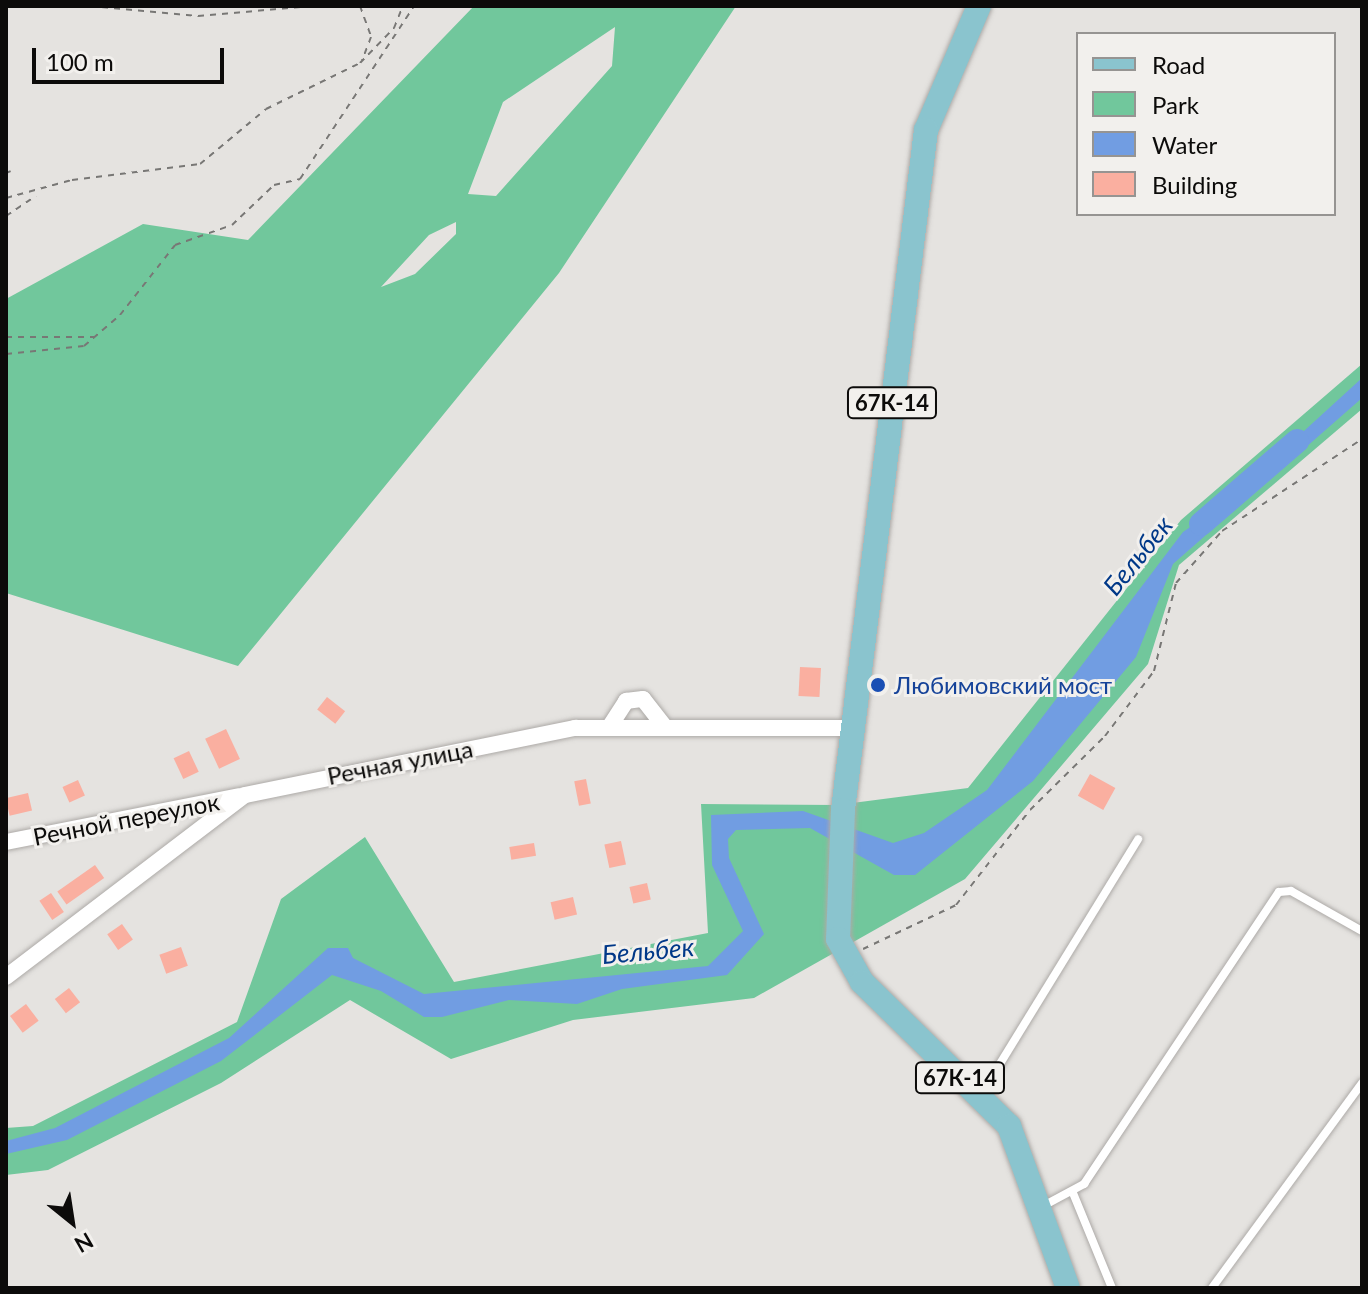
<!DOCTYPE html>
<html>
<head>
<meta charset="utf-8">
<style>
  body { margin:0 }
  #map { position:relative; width:1368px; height:1294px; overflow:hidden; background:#e5e3e0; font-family:Lato,sans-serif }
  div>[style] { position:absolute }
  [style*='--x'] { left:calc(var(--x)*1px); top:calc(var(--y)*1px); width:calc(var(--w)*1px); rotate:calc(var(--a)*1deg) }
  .green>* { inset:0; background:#71c79c }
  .water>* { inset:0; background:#719de2 }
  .river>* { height:24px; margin:-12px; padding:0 12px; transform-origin:12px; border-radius:12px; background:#719de2 }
  .building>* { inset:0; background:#faafa0; transform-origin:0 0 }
  .path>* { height:2px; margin-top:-1px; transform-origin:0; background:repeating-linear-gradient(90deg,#787775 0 6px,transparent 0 12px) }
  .roads { filter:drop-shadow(0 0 2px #adaaa7) drop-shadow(0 0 2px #adaaa7) }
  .service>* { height:8px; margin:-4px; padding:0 4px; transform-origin:4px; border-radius:4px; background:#fff }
  .minor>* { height:16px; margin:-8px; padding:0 8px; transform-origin:8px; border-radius:8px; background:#fff }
  .primary>* { height:24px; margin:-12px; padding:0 12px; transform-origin:12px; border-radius:12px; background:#8ac4ce }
  .dots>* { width:22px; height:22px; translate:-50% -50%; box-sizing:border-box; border:4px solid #f2f0ed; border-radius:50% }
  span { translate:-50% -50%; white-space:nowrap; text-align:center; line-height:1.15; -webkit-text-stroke:6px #f2f0ed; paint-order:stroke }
  .shield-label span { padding:2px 6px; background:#f2f0ed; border:2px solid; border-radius:6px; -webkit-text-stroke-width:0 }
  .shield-label { font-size:22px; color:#0c0b0a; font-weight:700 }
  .transit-label { font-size:24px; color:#164399 }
  .left { translate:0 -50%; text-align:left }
  .street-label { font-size:24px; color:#0c0b0a }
  .water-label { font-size:26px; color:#003888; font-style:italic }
  .frame { position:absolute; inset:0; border:8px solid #0c0b0a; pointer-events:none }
  .legend { position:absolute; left:1076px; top:32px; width:260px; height:184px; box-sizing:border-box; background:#f2f0ed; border:2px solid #969492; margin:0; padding:10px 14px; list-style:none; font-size:24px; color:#0c0b0a }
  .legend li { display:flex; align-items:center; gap:16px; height:40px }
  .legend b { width:40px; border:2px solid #969492 }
  .north { position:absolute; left:32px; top:1182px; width:80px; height:80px; -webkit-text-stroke:6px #f2f0ed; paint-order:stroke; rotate:150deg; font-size:22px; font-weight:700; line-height:32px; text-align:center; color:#0c0b0a }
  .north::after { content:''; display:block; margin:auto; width:28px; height:36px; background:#0c0b0a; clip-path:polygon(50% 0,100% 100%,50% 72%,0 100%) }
  .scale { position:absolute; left:32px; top:48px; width:192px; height:36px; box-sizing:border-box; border:4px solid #0c0b0a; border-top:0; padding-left:10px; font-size:24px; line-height:28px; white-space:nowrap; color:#0c0b0a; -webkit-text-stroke:6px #f2f0ed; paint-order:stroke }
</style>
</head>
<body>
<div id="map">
  <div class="green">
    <div style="clip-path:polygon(evenodd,474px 6px,736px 6px,559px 273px,238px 666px,6px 593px,6px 299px,143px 224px,248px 240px,474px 6px,615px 27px,612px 66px,496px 196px,468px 194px,503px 102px,615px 27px,474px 6px,456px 222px,456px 234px,415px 274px,381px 287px,429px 235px,456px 222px)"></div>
    <div style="clip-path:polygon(1362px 364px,1362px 409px,1179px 565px,1148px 664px,965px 879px,754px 998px,573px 1020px,451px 1059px,350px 1000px,221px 1083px,48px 1170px,6px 1175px,6px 1128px,33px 1126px,237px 1022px,281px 899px,365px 837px,454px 982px,708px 933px,701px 804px,837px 805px,968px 788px,1181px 520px)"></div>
  </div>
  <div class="water">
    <div style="clip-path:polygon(1362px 378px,1362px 398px,1173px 564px,1136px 657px,1033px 781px,915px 875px,894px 875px,810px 828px,736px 830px,728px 839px,729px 858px,764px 934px,727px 975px,622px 989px,577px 1004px,509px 1000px,442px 1017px,424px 1017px,381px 991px,332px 975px,221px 1061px,67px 1140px,6px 1154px,6px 1141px,55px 1128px,229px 1038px,328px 948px,348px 948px,353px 958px,424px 994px,708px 966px,743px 931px,712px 865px,711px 815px,803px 811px,893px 843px,924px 833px,987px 790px,1183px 532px,1224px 504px)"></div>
  </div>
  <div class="river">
    <div style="--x:1201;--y:524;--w:127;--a:-40.8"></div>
  </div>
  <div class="building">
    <div style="left:800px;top:667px;width:21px;height:29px;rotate:3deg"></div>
    <div style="left:327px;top:697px;width:23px;height:16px;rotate:38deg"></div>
    <div style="left:226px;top:729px;width:33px;height:23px;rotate:65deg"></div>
    <div style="left:189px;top:751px;width:23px;height:17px;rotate:65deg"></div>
    <div style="left:1090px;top:774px;width:29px;height:25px;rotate:29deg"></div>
    <div style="left:586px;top:779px;width:25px;height:12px;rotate:79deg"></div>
    <div style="left:78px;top:780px;width:17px;height:17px;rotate:66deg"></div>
    <div style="left:28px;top:793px;width:18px;height:23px;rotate:77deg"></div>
    <div style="left:621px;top:841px;width:24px;height:17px;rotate:78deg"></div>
    <div style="left:534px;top:843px;width:13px;height:25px;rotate:81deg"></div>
    <div style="left:95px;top:865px;width:16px;height:46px;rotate:55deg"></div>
    <div style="left:647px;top:883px;width:17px;height:18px;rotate:77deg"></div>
    <div style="left:51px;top:893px;width:23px;height:14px;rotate:56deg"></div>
    <div style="left:573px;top:897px;width:18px;height:23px;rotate:77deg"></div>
    <div style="left:122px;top:924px;width:19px;height:18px;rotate:55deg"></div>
    <div style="left:181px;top:947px;width:20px;height:23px;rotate:70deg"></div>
    <div style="left:69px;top:988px;width:18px;height:18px;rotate:52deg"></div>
    <div style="left:26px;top:1004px;width:21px;height:20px;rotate:53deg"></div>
  </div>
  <div class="path">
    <div style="--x:90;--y:6;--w:108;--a:5.3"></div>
    <div style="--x:198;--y:16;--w:115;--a:-5"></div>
    <div style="--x:360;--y:6;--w:33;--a:70"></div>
    <div style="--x:371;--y:37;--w:25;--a:111"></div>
    <div style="--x:6;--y:173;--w:5;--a:-22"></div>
    <div style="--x:6;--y:198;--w:68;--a:-15.3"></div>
    <div style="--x:72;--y:180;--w:129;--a:-7.1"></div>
    <div style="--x:200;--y:164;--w:86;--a:-39.8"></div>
    <div style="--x:266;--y:109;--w:105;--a:-26.1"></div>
    <div style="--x:360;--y:63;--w:49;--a:-45.8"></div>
    <div style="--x:394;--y:28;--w:24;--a:-68"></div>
    <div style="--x:6;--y:216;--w:36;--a:-34"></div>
    <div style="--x:6;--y:337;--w:88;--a:0"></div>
    <div style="--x:6;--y:354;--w:78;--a:-5.9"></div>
    <div style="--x:84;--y:346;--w:48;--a:-40.7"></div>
    <div style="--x:120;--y:315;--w:89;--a:-51.8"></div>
    <div style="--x:175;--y:245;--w:60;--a:-19.3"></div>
    <div style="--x:232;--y:225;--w:58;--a:-43.6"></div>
    <div style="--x:274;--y:185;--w:27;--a:-13"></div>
    <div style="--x:300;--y:179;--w:207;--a:-56.6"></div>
    <div style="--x:863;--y:949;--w:103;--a:-25.3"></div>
    <div style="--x:956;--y:905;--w:120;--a:-52.1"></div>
    <div style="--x:1030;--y:810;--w:105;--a:-44.6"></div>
    <div style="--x:1105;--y:736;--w:81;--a:-53"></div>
    <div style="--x:1154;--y:671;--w:91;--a:-76"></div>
    <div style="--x:1176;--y:583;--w:69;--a:-48.5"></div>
    <div style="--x:1222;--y:531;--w:168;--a:-33.3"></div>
  </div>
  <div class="roads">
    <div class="service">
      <div style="--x:982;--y:1093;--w:298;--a:-58.4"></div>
      <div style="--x:1073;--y:1193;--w:103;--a:67.7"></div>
      <div style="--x:1043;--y:1206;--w:47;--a:-28.2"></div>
      <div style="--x:1084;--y:1184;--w:351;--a:-56.3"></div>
      <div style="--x:1279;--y:892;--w:12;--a:-5"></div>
      <div style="--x:1291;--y:891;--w:81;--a:29.4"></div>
      <div style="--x:1212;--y:1288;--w:254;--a:-53.8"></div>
    </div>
    <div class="minor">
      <div style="--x:610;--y:726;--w:30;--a:-57"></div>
      <div style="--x:626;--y:701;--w:17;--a:-7"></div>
      <div style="--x:643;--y:699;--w:33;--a:52"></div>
      <div style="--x:6;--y:842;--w:238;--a:-11.1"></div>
      <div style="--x:6;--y:977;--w:300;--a:-37.3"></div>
      <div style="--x:245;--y:795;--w:337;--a:-11.5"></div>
      <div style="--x:575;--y:728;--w:280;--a:0"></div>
    </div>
    <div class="primary">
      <div style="--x:979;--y:6;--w:135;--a:113.1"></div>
      <div style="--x:926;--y:130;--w:685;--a:96.96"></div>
      <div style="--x:843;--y:810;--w:129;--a:92.2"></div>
      <div style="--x:838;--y:939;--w:49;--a:60.8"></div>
      <div style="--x:862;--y:982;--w:206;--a:44.4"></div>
      <div style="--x:1009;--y:1126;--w:172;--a:70"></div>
    </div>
  </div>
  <div class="dots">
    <div style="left:878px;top:685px;background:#1a4fb4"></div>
  </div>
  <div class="shield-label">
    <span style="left:892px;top:403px">67К-14</span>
    <span style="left:960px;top:1078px">67К-14</span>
  </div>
  <div class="transit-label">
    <span class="left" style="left:894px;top:685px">Любимовский мост</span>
  </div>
  <div class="street-label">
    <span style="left:400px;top:762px;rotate:-11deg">Речная улица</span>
    <span style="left:126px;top:819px;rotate:-11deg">Речной переулок</span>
  </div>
  <div class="water-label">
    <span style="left:1138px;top:556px;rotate:-51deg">Бельбек</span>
    <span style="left:648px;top:951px;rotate:-5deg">Бельбек</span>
  </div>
  <div class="frame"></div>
  <ul class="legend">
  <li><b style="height:10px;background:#8ac4ce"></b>Road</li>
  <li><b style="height:22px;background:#71c79c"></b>Park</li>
  <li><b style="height:22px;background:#719de2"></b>Water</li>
  <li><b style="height:22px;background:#faafa0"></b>Building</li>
  </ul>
  <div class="north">N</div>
  <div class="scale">100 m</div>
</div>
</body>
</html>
